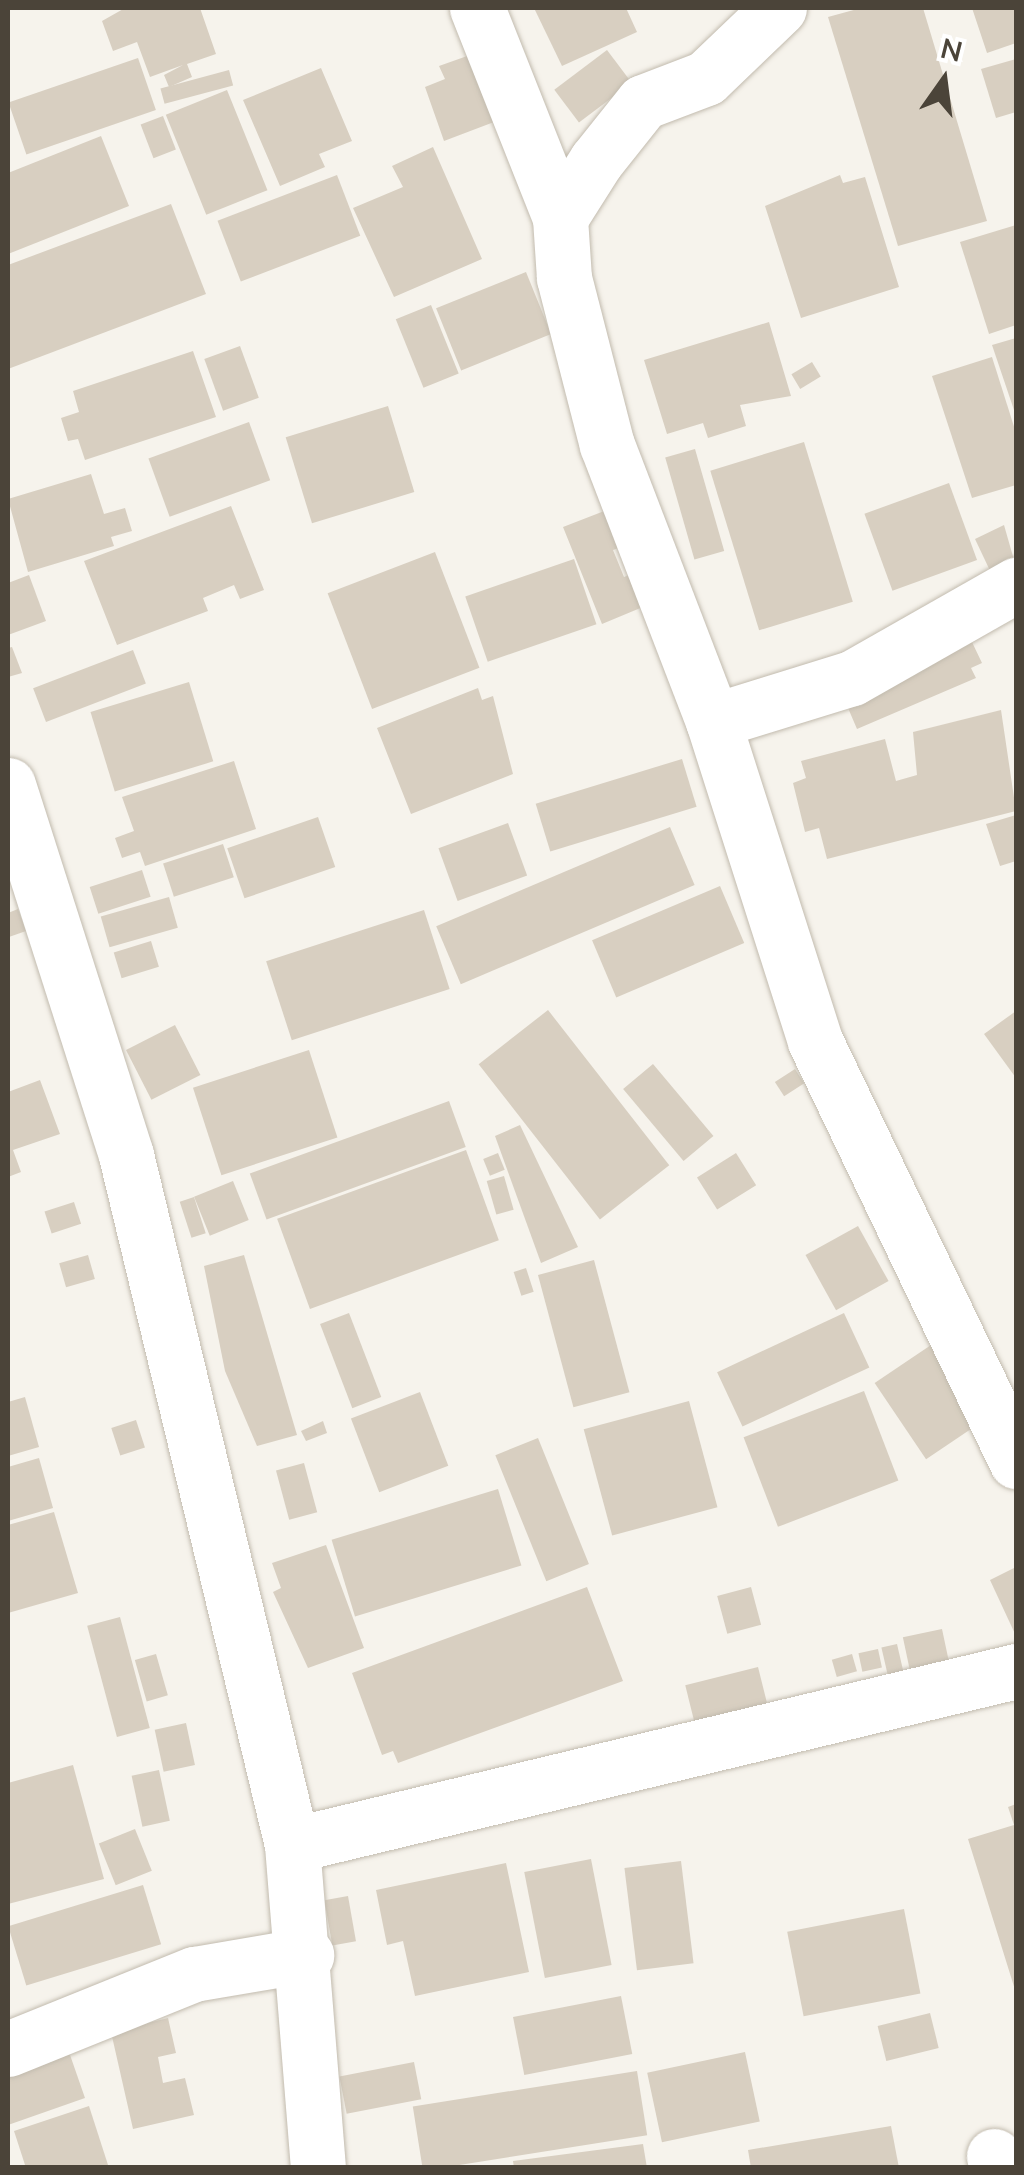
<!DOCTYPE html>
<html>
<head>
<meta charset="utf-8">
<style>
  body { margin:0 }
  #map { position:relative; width:1024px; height:2175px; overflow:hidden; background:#f6f3ec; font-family:"Nunito Sans",sans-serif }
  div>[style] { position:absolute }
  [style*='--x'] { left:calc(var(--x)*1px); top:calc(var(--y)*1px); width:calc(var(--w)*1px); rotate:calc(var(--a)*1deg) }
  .building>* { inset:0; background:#d8cfc1; transform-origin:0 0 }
  .roads { filter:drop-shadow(0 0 2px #c2bbae) drop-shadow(0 0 2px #c2bbae) }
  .minor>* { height:55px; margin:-27.5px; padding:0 27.5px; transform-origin:27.5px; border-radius:27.5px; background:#fff }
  span { translate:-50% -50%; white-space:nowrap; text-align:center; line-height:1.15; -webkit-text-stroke:8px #fff; paint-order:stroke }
  .frame { position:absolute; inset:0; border:10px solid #4b4439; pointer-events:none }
  .north { position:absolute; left:894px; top:30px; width:100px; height:100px; -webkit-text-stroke:8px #fff; paint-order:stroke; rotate:14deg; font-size:28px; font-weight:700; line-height:40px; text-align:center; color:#4b4439 }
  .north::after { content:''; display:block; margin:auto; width:35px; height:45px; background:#4b4439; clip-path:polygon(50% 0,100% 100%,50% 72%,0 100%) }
</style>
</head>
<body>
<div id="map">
  <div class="building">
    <div style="clip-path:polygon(125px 8px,200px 8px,216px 54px,187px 64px,192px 77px,169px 87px,164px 75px,183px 65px,150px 77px,137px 42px,113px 51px,102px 21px)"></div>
    <div style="clip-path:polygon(534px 8px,626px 8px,637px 32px,562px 66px)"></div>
    <div style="clip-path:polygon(861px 8px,923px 8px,987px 221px,898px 246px,828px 17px)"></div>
    <div style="clip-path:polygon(972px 8px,1016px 8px,1016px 43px,987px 53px)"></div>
    <div style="left:607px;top:50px;width:41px;height:66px;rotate:53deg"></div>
    <div style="clip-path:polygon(470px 55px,494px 122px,444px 141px,425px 87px,445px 79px,439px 66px)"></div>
    <div style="left:138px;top:58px;width:55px;height:137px;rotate:71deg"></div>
    <div style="clip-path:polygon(1016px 59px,1016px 112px,996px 118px,981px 69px)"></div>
    <div style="clip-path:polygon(321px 68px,352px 141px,319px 154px,325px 167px,280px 186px,243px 100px)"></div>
    <div style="left:229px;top:70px;width:16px;height:71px;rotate:75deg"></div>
    <div style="left:227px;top:90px;width:108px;height:66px;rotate:68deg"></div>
    <div style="left:163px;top:116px;width:36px;height:24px;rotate:69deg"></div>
    <div style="clip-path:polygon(101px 136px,129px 206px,8px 254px,8px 173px)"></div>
    <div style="clip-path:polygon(433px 147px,482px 259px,394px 297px,353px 208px,403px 187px,392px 166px)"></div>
    <div style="left:337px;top:175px;width:65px;height:128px;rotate:69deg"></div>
    <div style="clip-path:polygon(840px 175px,843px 183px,865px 177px,899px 287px,801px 318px,765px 206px)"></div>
    <div style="clip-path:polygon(171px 204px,206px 294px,8px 369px,8px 265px)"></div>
    <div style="clip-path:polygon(1016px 225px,1016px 325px,989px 334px,960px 242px)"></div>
    <div style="left:526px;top:272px;width:67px;height:97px;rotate:68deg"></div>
    <div style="left:431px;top:305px;width:74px;height:38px;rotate:68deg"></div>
    <div style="clip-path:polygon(769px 322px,791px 396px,740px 405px,746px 426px,708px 438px,703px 423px,667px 434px,644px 360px)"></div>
    <div style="clip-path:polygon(1016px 338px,1016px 416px,992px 345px)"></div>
    <div style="left:240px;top:346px;width:55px;height:38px;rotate:70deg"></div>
    <div style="clip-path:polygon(193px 351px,216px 417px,85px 460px,78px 439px,68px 441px,61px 418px,79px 412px,73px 391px)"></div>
    <div style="clip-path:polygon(992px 357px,1016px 433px,1016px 485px,972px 498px,932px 376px)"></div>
    <div style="left:812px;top:362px;width:17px;height:24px;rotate:59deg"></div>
    <div style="left:388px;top:406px;width:90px;height:107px;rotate:73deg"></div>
    <div style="left:249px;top:422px;width:62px;height:107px;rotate:70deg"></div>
    <div style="left:804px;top:442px;width:167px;height:98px;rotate:73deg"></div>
    <div style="left:695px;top:449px;width:106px;height:31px;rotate:74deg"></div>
    <div style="clip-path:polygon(91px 474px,104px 514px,125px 508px,132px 531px,111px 537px,114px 546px,28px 572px,8px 499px)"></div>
    <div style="left:949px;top:483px;width:82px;height:90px;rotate:70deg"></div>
    <div style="clip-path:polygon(231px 506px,264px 590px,240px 599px,234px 585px,203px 598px,208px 611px,117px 645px,84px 561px)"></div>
    <div style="clip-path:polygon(612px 508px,627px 545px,613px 550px,624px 577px,637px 572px,650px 604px,602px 624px,563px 527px)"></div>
    <div style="clip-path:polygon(1004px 525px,1016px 567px,993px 577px,975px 539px)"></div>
    <div style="left:435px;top:552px;width:124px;height:115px;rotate:69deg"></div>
    <div style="left:574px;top:559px;width:69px;height:115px;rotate:71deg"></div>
    <div style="clip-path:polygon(29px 575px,46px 621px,8px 635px,8px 583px)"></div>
    <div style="clip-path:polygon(971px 640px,982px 663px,971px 668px,976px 678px,857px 729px,842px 694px)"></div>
    <div style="clip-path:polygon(12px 647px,22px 673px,8px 677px,8px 648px)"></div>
    <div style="left:133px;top:650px;width:36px;height:107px;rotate:69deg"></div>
    <div style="left:189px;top:682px;width:83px;height:103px;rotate:73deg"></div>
    <div style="clip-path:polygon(478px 688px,482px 700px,493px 696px,513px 774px,411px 814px,377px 728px)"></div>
    <div style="clip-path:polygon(1001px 710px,1016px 811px,827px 859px,819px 828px,805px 832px,793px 783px,806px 778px,801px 761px,885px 739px,896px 781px,917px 775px,913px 732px)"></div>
    <div style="left:682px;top:759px;width:50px;height:153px;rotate:73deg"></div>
    <div style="clip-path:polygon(234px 761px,256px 829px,145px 866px,140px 852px,122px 858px,115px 838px,134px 831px,122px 797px)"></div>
    <div style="clip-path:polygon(1016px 815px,1016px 861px,1000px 866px,986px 824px)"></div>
    <div style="left:318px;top:817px;width:53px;height:96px;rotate:71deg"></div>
    <div style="left:508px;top:823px;width:56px;height:74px;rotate:70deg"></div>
    <div style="left:670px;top:827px;width:63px;height:254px;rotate:67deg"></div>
    <div style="left:223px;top:844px;width:35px;height:63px;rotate:72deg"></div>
    <div style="left:142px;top:870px;width:28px;height:55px;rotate:72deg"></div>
    <div style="left:720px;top:886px;width:62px;height:139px;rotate:67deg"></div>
    <div style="left:169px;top:897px;width:32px;height:71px;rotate:74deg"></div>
    <div style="clip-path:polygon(18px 909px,26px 931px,9px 937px,8px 913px)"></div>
    <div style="left:424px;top:910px;width:83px;height:166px;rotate:72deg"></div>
    <div style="left:151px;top:941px;width:27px;height:39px;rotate:73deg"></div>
    <div style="left:548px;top:1010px;width:197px;height:88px;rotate:52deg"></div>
    <div style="clip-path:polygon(1016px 1011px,1016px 1078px,984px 1034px)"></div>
    <div style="left:175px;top:1025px;width:56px;height:55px;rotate:63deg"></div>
    <div style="left:309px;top:1050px;width:92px;height:122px;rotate:72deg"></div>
    <div style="left:653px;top:1064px;width:94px;height:39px;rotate:50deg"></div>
    <div style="left:795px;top:1069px;width:17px;height:24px;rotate:57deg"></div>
    <div style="clip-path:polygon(40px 1080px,60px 1134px,13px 1150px,21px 1172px,8px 1177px,8px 1092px)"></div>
    <div style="left:449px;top:1101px;width:49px;height:212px;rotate:70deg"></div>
    <div style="clip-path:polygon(520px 1125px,578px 1247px,541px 1263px,495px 1136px)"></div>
    <div style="left:466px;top:1150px;width:96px;height:201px;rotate:70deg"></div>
    <div style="left:498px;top:1153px;width:18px;height:16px;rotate:68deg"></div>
    <div style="left:736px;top:1153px;width:38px;height:46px;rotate:58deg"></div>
    <div style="left:504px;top:1176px;width:35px;height:18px;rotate:74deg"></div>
    <div style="left:233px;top:1181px;width:42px;height:42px;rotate:68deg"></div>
    <div style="left:194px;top:1197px;width:38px;height:15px;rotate:72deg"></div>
    <div style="left:74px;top:1202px;width:23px;height:31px;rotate:72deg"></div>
    <div style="left:858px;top:1226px;width:63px;height:60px;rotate:61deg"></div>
    <div style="left:88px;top:1255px;width:25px;height:30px;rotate:74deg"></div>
    <div style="clip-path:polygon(244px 1255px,297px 1435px,257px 1446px,225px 1371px,204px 1266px)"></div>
    <div style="left:594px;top:1260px;width:137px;height:58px;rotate:75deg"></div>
    <div style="left:526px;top:1268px;width:25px;height:13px;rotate:72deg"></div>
    <div style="left:349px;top:1313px;width:90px;height:31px;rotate:69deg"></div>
    <div style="left:844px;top:1313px;width:60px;height:140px;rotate:65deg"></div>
    <div style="left:931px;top:1345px;width:92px;height:68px;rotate:56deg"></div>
    <div style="left:864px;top:1391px;width:96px;height:129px;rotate:69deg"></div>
    <div style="left:420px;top:1392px;width:79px;height:74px;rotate:69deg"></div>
    <div style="clip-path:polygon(25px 1397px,39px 1447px,8px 1456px,8px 1402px)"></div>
    <div style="left:689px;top:1401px;width:110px;height:109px;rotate:75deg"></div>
    <div style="left:136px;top:1420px;width:29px;height:26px;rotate:72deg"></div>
    <div style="clip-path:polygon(323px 1421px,327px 1433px,306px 1441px,301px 1431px)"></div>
    <div style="left:538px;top:1438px;width:136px;height:46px;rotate:68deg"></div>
    <div style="clip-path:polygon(39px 1458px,53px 1508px,8px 1521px,8px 1467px)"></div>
    <div style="left:304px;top:1463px;width:51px;height:29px;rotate:75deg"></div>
    <div style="left:498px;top:1489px;width:80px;height:174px;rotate:73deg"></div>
    <div style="clip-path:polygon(54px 1512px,78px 1593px,8px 1613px,8px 1525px)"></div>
    <div style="clip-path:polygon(326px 1545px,364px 1648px,308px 1668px,273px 1592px,281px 1588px,272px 1563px)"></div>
    <div style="clip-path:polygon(1016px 1567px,1016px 1636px,990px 1580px)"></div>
    <div style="clip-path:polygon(587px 1587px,623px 1681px,398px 1763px,393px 1751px,382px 1755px,352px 1673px)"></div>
    <div style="left:751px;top:1587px;width:39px;height:35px;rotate:75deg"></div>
    <div style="left:120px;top:1617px;width:115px;height:34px;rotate:75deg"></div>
    <div style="left:942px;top:1629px;width:38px;height:40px;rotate:78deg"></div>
    <div style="left:897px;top:1644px;width:31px;height:16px;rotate:77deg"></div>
    <div style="left:878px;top:1649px;width:19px;height:20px;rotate:78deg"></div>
    <div style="left:156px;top:1654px;width:43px;height:22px;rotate:74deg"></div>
    <div style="left:852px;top:1654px;width:18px;height:21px;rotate:74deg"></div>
    <div style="left:758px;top:1667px;width:49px;height:75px;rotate:76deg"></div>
    <div style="left:186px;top:1723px;width:43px;height:32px;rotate:78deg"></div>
    <div style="clip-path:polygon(73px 1765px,104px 1879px,8px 1904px,8px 1783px)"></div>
    <div style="left:159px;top:1770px;width:52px;height:28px;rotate:78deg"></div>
    <div style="clip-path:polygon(1016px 1804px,1016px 1993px,968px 1839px,1014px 1825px,1008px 1807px)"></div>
    <div style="left:135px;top:1829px;width:45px;height:39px;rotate:68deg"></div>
    <div style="left:591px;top:1859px;width:108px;height:68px;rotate:79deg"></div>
    <div style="left:681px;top:1861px;width:103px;height:57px;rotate:83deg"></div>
    <div style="clip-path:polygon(506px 1863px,529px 1972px,415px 1996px,403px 1941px,387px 1945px,376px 1890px)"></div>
    <div style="left:143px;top:1885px;width:62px;height:141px;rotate:73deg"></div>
    <div style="left:348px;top:1896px;width:46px;height:24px;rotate:80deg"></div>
    <div style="left:904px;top:1909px;width:86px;height:119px;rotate:79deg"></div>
    <div style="left:621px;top:1996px;width:59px;height:110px;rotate:79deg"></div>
    <div style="left:930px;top:2013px;width:36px;height:54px;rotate:76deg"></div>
    <div style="clip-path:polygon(168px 2018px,176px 2053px,158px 2057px,163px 2083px,185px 2078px,194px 2115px,133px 2129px,111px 2032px)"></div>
    <div style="clip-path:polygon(69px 2052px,85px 2098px,8px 2125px,8px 2073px)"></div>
    <div style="left:745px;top:2052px;width:71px;height:100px;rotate:78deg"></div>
    <div style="left:414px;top:2062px;width:38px;height:76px;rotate:79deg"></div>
    <div style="left:637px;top:2071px;width:65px;height:227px;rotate:81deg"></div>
    <div style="clip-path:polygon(89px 2106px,109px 2168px,26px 2168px,14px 2131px)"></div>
    <div style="clip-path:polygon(891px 2126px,899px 2168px,751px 2168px,748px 2150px)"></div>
    <div style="clip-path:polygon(643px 2144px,647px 2168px,514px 2168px,513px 2161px)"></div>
  </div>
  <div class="roads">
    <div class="minor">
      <div style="--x:477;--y:8;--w:226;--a:68.4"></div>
      <div style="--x:779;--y:8;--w:101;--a:136.2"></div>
      <div style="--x:706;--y:78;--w:67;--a:159.1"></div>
      <div style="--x:643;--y:102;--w:75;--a:128.5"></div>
      <div style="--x:596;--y:161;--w:67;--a:122.3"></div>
      <div style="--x:560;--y:218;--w:60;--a:86.2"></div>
      <div style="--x:564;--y:278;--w:172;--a:75.6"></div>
      <div style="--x:607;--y:445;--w:296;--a:69"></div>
      <div style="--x:713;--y:721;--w:336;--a:72.3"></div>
      <div style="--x:815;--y:1041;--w:466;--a:64.4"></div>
      <div style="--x:713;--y:721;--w:145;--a:-17.2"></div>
      <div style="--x:852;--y:678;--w:189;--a:-29.6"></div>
      <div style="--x:8;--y:785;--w:388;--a:72.3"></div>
      <div style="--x:126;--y:1155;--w:710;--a:76.47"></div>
      <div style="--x:292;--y:1845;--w:324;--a:85.4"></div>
      <div style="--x:292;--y:1845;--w:745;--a:-13.51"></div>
      <div style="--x:8;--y:2049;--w:201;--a:-22"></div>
      <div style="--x:194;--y:1974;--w:114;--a:-9.6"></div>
      <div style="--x:994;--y:2156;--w:12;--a:76"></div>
    </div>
  </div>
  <div class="frame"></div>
  <div class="north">N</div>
</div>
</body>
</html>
